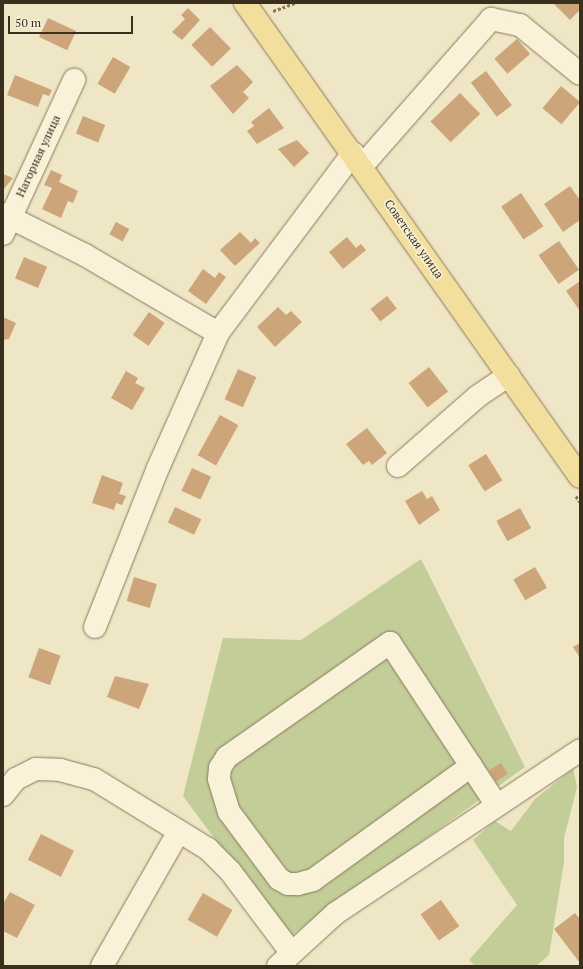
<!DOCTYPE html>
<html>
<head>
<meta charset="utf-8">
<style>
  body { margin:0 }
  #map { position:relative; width:583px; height:969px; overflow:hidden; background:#efe6c5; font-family:"PT Serif",serif }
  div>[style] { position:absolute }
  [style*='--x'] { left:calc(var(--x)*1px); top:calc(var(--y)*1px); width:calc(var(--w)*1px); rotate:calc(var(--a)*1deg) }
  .green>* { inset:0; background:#c2cd98 }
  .building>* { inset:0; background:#cda57a; transform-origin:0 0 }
  .path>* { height:2.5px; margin-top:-1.25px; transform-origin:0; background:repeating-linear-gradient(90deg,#8a785b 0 3px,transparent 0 5px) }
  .roads { filter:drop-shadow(0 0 1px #8a785b) drop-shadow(0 0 1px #8a785b) }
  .minor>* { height:22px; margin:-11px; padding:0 11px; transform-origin:11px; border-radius:11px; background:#f9f2d8 }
  .major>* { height:22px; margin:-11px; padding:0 11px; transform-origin:11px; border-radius:11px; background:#f2df9d }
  span { translate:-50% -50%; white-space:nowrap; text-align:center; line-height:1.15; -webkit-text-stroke:3.5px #f6efd5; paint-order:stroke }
  .street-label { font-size:12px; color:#3a2e1f }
  .frame { position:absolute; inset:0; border:4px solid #3a2e1f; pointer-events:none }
  .scale { position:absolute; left:8px; top:16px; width:125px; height:18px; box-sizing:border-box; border:2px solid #3a2e1f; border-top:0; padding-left:5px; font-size:12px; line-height:14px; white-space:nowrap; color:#3a2e1f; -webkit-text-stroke:3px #f6efd5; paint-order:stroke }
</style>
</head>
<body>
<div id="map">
  <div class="green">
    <div style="clip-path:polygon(421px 559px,525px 767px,288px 938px,183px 796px,223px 638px,301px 640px)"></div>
    <div style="clip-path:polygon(573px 769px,577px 787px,564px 838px,564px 862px,549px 955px,536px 966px,475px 966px,469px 960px,517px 905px,473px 840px,495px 821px,511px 831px,535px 799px)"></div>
  </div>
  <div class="building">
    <div style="clip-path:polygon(553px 3px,580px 3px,580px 10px,570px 20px)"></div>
    <div style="clip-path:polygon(188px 8px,200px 20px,182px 40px,172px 32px,185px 19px,181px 15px)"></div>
    <div style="left:48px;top:18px;width:31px;height:21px;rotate:25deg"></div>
    <div style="left:210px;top:27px;width:30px;height:26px;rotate:46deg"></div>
    <div style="left:517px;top:39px;width:20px;height:30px;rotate:49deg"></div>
    <div style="left:113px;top:57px;width:20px;height:31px;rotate:30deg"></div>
    <div style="clip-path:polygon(237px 65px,253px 82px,243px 92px,249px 98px,233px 114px,210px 86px)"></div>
    <div style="left:486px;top:71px;width:43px;height:19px;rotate:53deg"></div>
    <div style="clip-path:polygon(15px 75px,52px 90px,49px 96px,43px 94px,38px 107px,7px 95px)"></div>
    <div style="left:561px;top:86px;width:25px;height:29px;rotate:40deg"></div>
    <div style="left:460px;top:93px;width:29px;height:41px;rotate:46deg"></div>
    <div style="clip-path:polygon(269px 108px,284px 128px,257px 144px,247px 131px,254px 126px,251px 122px)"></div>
    <div style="left:83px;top:116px;width:24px;height:19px;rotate:22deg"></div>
    <div style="clip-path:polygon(297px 140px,309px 153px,294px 167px,278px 149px)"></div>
    <div style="clip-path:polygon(51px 170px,62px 175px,59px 182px,78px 191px,73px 203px,68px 201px,61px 218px,42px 209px,52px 188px,44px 185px)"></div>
    <div style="clip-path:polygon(3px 174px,13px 178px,3px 190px)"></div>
    <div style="clip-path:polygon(570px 186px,580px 200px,580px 220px,563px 232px,544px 204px)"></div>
    <div style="left:521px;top:193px;width:40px;height:24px;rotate:56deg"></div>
    <div style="left:116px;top:222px;width:15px;height:14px;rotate:28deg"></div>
    <div style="clip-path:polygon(240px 232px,251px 243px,255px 238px,260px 243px,235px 266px,220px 250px)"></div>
    <div style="clip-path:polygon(347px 237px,356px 248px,361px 244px,366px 250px,343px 269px,329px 252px)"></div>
    <div style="left:559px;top:241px;width:35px;height:25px;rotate:55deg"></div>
    <div style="left:24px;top:257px;width:25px;height:23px;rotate:23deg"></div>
    <div style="clip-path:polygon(203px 269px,215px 278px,219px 272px,226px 277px,206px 304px,188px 291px)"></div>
    <div style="clip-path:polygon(580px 281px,580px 311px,566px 291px)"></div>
    <div style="left:387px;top:296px;width:16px;height:21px;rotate:52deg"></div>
    <div style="clip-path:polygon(278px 307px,286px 315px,291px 311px,302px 322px,275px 347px,257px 327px)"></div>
    <div style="left:149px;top:312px;width:19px;height:28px;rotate:35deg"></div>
    <div style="clip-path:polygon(3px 317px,16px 323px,9px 339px,3px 340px)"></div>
    <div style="left:429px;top:367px;width:31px;height:26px;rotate:52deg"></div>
    <div style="left:238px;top:369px;width:20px;height:33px;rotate:24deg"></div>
    <div style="clip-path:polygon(126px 371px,138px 378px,135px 383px,145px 388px,132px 410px,111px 398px)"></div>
    <div style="left:220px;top:415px;width:21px;height:46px;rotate:29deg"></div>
    <div style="clip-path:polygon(367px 428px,387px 453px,372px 465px,369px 461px,363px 465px,346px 444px)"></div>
    <div style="left:486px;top:454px;width:31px;height:21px;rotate:58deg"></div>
    <div style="left:192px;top:468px;width:21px;height:25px;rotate:25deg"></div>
    <div style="clip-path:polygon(102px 475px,123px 483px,119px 494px,126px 496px,122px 505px,116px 503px,114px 510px,92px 503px)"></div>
    <div style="clip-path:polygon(422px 491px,427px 499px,432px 496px,440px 510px,419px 525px,405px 501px)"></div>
    <div style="left:175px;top:507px;width:29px;height:17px;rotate:25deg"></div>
    <div style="left:520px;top:508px;width:23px;height:27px;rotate:61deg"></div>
    <div style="left:535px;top:567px;width:24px;height:25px;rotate:60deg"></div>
    <div style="left:134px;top:577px;width:24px;height:25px;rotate:17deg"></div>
    <div style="clip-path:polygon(580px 643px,580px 658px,573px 647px)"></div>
    <div style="left:39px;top:648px;width:23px;height:31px;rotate:20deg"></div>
    <div style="clip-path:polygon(115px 676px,149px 684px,139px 709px,107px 697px)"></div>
    <div style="left:501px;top:763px;width:13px;height:14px;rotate:58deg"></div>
    <div style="left:41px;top:834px;width:37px;height:29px;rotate:27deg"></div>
    <div style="clip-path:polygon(10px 892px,35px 905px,17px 938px,3px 931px,3px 904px)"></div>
    <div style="left:203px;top:893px;width:34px;height:31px;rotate:30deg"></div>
    <div style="left:441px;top:900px;width:32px;height:25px;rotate:55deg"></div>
    <div style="clip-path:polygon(575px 913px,580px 919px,580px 963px,554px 929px)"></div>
  </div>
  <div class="path">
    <div style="--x:273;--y:11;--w:23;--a:-20"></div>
    <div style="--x:576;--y:496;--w:7;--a:56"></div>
  </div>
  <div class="roads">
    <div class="minor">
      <div style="--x:362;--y:166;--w:196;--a:-48.7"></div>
      <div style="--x:491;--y:19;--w:30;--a:12"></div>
      <div style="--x:520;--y:25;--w:77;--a:39.2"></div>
      <div style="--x:3;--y:214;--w:92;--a:26.6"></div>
      <div style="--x:85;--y:255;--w:154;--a:30.4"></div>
      <div style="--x:3;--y:234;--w:170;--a:-65.2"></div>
      <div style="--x:398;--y:466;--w:106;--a:-41.2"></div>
      <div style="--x:478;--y:396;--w:37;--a:-34"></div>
      <div style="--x:95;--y:627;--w:171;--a:-68.4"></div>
      <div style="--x:158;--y:468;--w:148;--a:-66"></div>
      <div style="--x:218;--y:333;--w:225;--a:-53.1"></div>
      <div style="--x:471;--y:766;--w:195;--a:144.2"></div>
      <div style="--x:313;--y:880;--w:16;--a:165"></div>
      <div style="--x:298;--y:884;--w:10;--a:180"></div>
      <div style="--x:288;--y:884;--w:10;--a:-151"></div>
      <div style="--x:279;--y:879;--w:84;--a:-126.7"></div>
      <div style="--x:229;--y:812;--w:34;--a:-107"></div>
      <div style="--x:219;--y:779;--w:11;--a:-85"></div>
      <div style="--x:220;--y:768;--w:13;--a:-58"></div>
      <div style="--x:227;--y:757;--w:199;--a:-35"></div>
      <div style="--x:390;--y:643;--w:147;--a:56.6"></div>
      <div style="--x:471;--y:766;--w:45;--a:56.7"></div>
      <div style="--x:3;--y:795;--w:21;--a:-51"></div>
      <div style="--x:16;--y:779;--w:22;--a:-27"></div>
      <div style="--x:36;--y:769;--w:24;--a:2"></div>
      <div style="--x:60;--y:770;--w:35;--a:15"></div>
      <div style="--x:94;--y:779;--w:134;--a:31.6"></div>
      <div style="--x:208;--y:849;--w:31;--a:45"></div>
      <div style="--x:230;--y:871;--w:100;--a:53.1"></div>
      <div style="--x:102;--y:966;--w:155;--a:-60.3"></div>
      <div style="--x:278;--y:966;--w:79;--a:-42.4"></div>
      <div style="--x:336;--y:913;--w:293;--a:-33.7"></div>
    </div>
    <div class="major">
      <div style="--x:245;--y:3;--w:580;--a:54.75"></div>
    </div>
  </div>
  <div class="street-label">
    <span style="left:38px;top:156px;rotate:-65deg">Нагорная улица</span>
    <span style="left:414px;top:239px;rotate:55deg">Советская улица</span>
  </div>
  <div class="frame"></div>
  <div class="scale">50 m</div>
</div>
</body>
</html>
